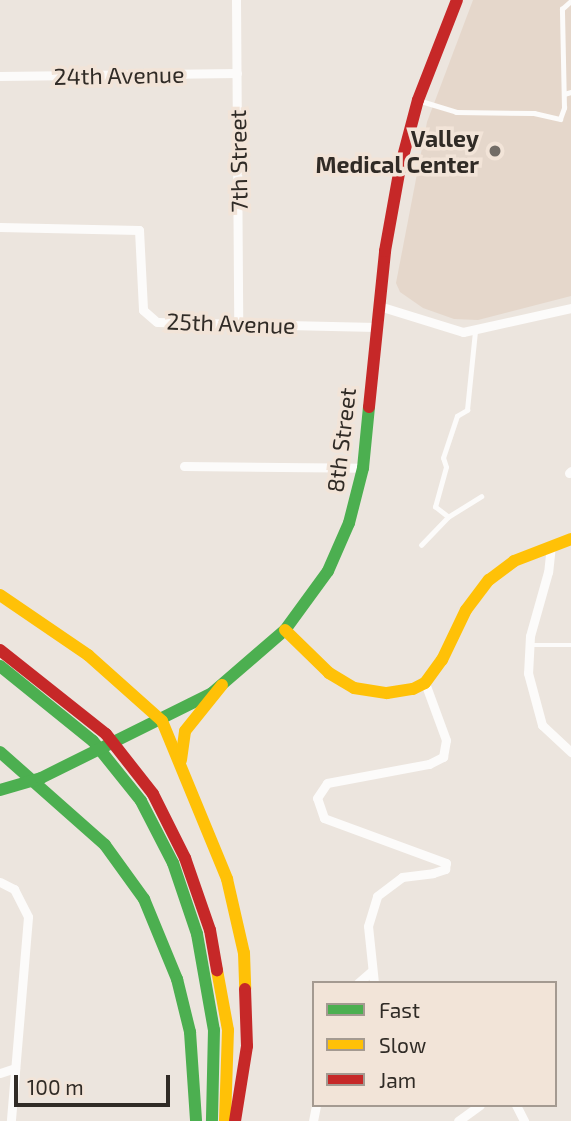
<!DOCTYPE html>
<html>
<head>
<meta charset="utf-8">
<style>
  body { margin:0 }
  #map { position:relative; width:571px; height:1121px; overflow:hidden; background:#ece5de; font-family:"Exo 2",sans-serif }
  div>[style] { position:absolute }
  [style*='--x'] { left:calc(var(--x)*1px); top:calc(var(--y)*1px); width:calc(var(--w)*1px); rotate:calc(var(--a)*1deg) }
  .built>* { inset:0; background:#e5d7cb }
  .lane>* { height:4.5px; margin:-2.25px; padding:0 2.25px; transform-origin:2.25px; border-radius:2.25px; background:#fcfbfa }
  .street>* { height:9px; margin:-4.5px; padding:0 4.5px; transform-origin:4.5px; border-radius:4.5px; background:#fcfbfa }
  .fast>* { height:12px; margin:-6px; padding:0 6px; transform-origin:6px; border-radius:6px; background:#4caf50 }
  .slow>* { height:12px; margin:-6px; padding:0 6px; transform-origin:6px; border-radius:6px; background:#ffc107 }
  .jam>* { height:12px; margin:-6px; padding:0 6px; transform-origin:6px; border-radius:6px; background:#c62828 }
  .dots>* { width:19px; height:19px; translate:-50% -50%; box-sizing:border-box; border:4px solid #f2e4d8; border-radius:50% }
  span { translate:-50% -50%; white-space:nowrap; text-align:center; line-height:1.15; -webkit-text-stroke:7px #f2e4d8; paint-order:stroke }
  .street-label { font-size:23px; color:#302b26 }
  .poi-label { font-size:23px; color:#302b26; font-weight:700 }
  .right { translate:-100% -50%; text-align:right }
  .legend { position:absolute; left:312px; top:981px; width:245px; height:126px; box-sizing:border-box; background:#f2e4d8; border:2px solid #a49a91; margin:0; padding:9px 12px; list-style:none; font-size:21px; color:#302b26 }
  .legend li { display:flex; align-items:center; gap:14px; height:35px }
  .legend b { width:35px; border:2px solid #a49a91 }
  .scale { position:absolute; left:14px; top:1075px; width:156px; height:32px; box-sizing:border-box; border:4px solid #302b26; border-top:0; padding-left:9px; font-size:21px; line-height:24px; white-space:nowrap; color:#302b26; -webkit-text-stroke:5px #f2e4d8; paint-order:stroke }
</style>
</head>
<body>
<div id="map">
  <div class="built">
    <div style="clip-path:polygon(473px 0,571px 0,571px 296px,478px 320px,454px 319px,423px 308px,400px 292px,396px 283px,427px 122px)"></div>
  </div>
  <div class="lane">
    <div style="--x:564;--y:94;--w:7;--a:-16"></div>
    <div style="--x:421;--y:101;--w:37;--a:17"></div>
    <div style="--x:456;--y:112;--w:78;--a:0.7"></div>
    <div style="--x:534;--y:113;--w:27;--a:13"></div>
    <div style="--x:560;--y:119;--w:12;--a:-70"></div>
    <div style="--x:564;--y:108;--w:99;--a:-91.2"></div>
    <div style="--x:562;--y:9;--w:12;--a:-42"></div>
    <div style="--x:448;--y:517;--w:16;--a:-142"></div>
    <div style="--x:435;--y:507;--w:41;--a:-74.6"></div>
    <div style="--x:446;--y:467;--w:9;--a:-108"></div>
    <div style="--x:443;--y:458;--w:44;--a:-71.6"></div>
    <div style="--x:457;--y:416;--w:12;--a:-31"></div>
    <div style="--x:467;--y:410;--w:79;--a:-84.2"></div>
    <div style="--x:421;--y:545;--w:39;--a:-46"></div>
    <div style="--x:448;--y:517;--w:39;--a:-32"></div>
    <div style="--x:530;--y:645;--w:41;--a:0"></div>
  </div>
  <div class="street">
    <div style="--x:236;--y:0;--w:323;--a:89.6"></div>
    <div style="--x:0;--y:76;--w:237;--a:-0.7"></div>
    <div style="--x:0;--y:227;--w:139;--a:1.2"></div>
    <div style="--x:139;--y:230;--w:80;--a:87.1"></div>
    <div style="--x:143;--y:310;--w:18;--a:41"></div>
    <div style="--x:157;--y:322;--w:219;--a:1.3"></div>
    <div style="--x:379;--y:306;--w:88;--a:17.2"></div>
    <div style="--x:463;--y:332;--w:111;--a:-12.5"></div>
    <div style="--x:184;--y:466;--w:179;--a:0.6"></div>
    <div style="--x:569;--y:473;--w:3;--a:-45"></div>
    <div style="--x:551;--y:545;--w:27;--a:96"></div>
    <div style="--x:548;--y:572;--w:66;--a:105.7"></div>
    <div style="--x:530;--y:636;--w:37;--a:93"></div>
    <div style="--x:528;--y:673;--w:54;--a:74.9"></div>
    <div style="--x:542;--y:725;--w:40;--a:43"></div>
    <div style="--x:0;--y:882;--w:16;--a:27"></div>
    <div style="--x:14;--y:889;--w:31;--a:63"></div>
    <div style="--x:28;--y:917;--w:205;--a:94.8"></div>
    <div style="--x:358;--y:983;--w:18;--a:-41"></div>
    <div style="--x:374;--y:983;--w:57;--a:-96"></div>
    <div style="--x:368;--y:926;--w:31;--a:-73"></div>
    <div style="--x:377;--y:896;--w:31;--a:-37"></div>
    <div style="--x:402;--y:877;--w:31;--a:-7"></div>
    <div style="--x:433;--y:873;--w:13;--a:-18"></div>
    <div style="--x:445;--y:869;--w:6;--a:-81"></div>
    <div style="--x:446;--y:863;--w:130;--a:-159.8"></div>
    <div style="--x:324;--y:818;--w:21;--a:-109"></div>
    <div style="--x:317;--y:798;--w:18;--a:-56"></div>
    <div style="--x:327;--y:783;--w:104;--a:-10.6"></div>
    <div style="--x:429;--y:764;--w:16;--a:-27"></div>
    <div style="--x:443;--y:757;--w:17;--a:-80"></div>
    <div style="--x:446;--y:740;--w:61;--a:-110.2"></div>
    <div style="--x:0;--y:1073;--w:16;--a:-18"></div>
    <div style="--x:516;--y:1105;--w:18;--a:63"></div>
    <div style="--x:313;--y:1121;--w:16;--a:-79"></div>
    <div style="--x:458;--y:1121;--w:27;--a:-36"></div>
  </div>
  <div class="fast">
    <div style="--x:0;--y:666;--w:119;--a:38.9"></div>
    <div style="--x:93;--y:741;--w:77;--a:51.3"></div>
    <div style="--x:141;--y:801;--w:70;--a:62.7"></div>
    <div style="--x:173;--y:863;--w:75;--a:71.3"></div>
    <div style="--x:197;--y:934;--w:97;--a:80"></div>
    <div style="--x:214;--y:1030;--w:91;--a:91.3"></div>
    <div style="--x:0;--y:752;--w:140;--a:41.5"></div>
    <div style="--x:105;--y:845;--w:67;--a:54.2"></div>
    <div style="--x:144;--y:899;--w:87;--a:67.6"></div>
    <div style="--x:177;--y:979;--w:55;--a:76.2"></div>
    <div style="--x:190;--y:1032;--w:89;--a:86.1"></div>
    <div style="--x:0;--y:790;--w:43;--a:-16.3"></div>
    <div style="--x:41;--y:778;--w:191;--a:-26.4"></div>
    <div style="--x:212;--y:693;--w:96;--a:-40.8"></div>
    <div style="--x:285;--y:630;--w:73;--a:-53.9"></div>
    <div style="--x:328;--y:571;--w:52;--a:-66.4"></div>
    <div style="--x:349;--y:523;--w:57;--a:-75.7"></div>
    <div style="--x:363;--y:468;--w:61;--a:-84.4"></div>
  </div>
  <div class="slow">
    <div style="--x:0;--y:595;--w:107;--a:34.3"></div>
    <div style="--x:88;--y:655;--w:99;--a:41.7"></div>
    <div style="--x:162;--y:721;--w:171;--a:67.6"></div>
    <div style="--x:227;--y:879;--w:76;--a:77.1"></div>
    <div style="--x:244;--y:953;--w:36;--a:88"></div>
    <div style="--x:285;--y:630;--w:62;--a:44.3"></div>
    <div style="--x:329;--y:673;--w:29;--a:31"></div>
    <div style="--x:354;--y:688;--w:33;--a:9"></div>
    <div style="--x:387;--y:693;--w:26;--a:-9"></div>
    <div style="--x:413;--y:689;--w:13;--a:-27"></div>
    <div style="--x:425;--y:683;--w:29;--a:-54"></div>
    <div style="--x:442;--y:660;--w:55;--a:-64.4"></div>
    <div style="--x:466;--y:610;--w:38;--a:-53"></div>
    <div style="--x:489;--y:580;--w:31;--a:-37"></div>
    <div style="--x:514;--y:561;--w:61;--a:-21.1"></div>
    <div style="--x:181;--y:760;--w:29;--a:-82"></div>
    <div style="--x:185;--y:731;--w:59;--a:-51.2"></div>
    <div style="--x:217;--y:970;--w:61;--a:79.6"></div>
    <div style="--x:228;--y:1030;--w:91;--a:91.9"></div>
  </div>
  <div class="jam">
    <div style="--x:369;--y:407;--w:157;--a:-84.1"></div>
    <div style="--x:385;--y:251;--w:84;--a:-79.8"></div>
    <div style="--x:400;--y:168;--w:70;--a:-75.2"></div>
    <div style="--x:418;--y:100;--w:107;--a:-68.7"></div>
    <div style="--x:0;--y:650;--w:135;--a:38.4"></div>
    <div style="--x:106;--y:734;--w:76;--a:51.9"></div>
    <div style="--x:153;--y:794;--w:72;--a:63.4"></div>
    <div style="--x:185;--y:858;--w:76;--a:70.9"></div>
    <div style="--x:210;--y:930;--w:41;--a:80.1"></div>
    <div style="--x:235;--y:1121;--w:76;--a:-80.9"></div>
    <div style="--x:247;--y:1046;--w:57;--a:-92"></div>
  </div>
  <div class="dots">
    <div style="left:495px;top:151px;background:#726c66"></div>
  </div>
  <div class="street-label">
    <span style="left:119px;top:75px;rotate:-1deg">24th Avenue</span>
    <span style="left:238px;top:161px;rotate:-91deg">7th Street</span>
    <span style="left:231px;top:323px;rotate:2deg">25th Avenue</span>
    <span style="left:341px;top:440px;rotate:-83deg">8th Street</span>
  </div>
  <div class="poi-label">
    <span class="right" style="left:479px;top:151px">Valley<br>Medical Center</span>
  </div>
  <ul class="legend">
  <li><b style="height:9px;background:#4caf50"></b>Fast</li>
  <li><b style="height:9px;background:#ffc107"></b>Slow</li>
  <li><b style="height:9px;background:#c62828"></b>Jam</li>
  </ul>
  <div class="scale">100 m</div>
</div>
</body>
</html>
